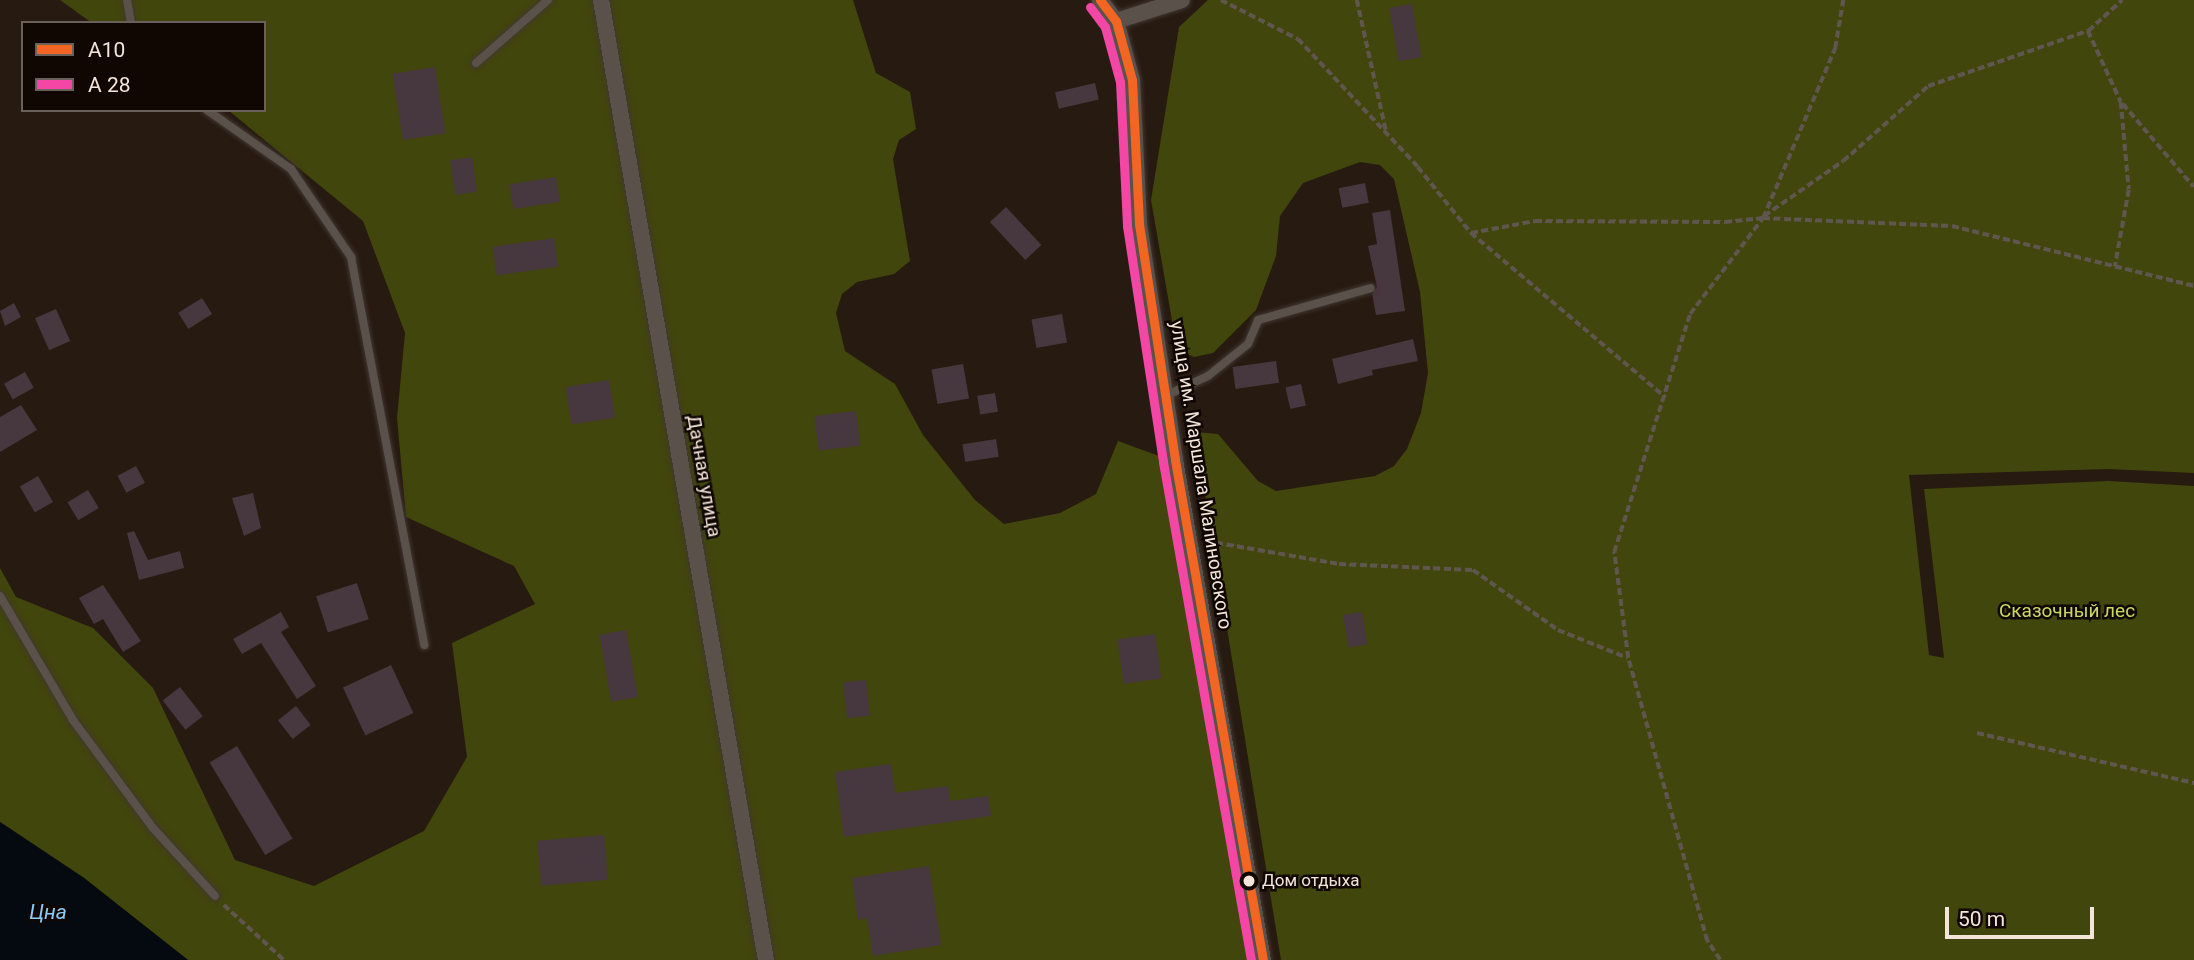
<!DOCTYPE html>
<html>
<head>
<meta charset="utf-8">
<style>
  body { margin:0 }
  #map { position:relative; width:2194px; height:960px; overflow:hidden; background:#271a11; font-family:Roboto,sans-serif }
  div>[style] { position:absolute }
  [style*='--x'] { left:calc(var(--x)*1px); top:calc(var(--y)*1px); width:calc(var(--w)*1px); rotate:calc(var(--a)*1deg) }
  .green>* { inset:0; background:#41460c }
  .water>* { inset:0; background:#040a0f }
  .building>* { inset:0; background:#47373e; transform-origin:0 0 }
  .path>* { height:3.5px; margin-top:-1.75px; transform-origin:0; background:repeating-linear-gradient(90deg,#5e564f 0 7px,transparent 0 10.5px) }
  .roads { filter:drop-shadow(0 0 2px #413731) drop-shadow(0 0 2px #413731) }
  .service>* { height:8px; margin:-4px; padding:0 4px; transform-origin:4px; border-radius:4px; background:#5b514b }
  .minor>* { height:16px; margin:-8px; padding:0 8px; transform-origin:8px; border-radius:8px; background:#5b514b }
  .bus-1>* { height:9px; margin:-4.5px; padding:0 4.5px; transform-origin:4.5px; border-radius:4.5px; background:#f26522 }
  .bus-2>* { height:9px; margin:-4.5px; padding:0 4.5px; transform-origin:4.5px; border-radius:4.5px; background:#f346a5 }
  .dots>* { width:19px; height:19px; translate:-50% -50%; box-sizing:border-box; border:4px solid #100703; border-radius:50% }
  span { translate:-50% -50%; white-space:nowrap; text-align:center; line-height:1.15; -webkit-text-stroke:5px #100703; paint-order:stroke }
  .bus-label { font-size:17px; color:#f4e5da }
  .left { translate:0 -50%; text-align:left }
  .street-label { font-size:19px; color:#f4e5da }
  .park-label { font-size:19px; color:#c8da5f }
  .water-label { font-size:21px; color:#8bccf6; font-style:italic }
  .legend { position:absolute; left:21px; top:21px; width:245px; height:91px; box-sizing:border-box; background:#100703; border:2px solid #6b6059; margin:0; padding:9px 12px; list-style:none; font-size:21px; color:#f4e5da }
  .legend li { display:flex; align-items:center; gap:14px; height:35px }
  .legend b { width:35px; border:2px solid #6b6059 }
  .scale { position:absolute; left:1945px; top:907px; width:149px; height:32px; box-sizing:border-box; border:4px solid #f4e5da; border-top:0; padding-left:9px; font-size:21px; line-height:24px; white-space:nowrap; color:#f4e5da; -webkit-text-stroke:5px #100703; paint-order:stroke }
</style>
</head>
<body>
<div id="map">
  <div class="green">
    <div style="clip-path:polygon(60px 0,853px 0,876px 73px,910px 92px,916px 129px,899px 140px,893px 159px,910px 261px,894px 274px,857px 282px,842px 294px,836px 313px,845px 351px,895px 384px,923px 435px,975px 500px,1004px 524px,1060px 513px,1096px 494px,1118px 441px,1170px 460px,1249px 960px,188px 960px,84px 878px,0 822px,0 568px,16px 597px,93px 628px,153px 688px,235px 860px,314px 886px,424px 831px,467px 757px,452px 643px,535px 604px,514px 566px,406px 517px,397px 418px,405px 333px,363px 221px,228px 110px,264px 110px,264px 23px,92px 23px)"></div>
    <div style="clip-path:polygon(1208px 0,2194px 0,2194px 473px,2109px 469px,1909px 475px,1929px 655px,1944px 658px,1924px 489px,2109px 481px,2194px 486px,2194px 960px,1281px 960px,1195px 432px,1218px 434px,1258px 481px,1276px 491px,1375px 476px,1394px 466px,1407px 449px,1421px 413px,1428px 373px,1420px 292px,1394px 179px,1380px 165px,1360px 162px,1303px 183px,1280px 216px,1276px 256px,1256px 310px,1213px 353px,1194px 357px,1177px 349px,1151px 200px,1179px 27px)"></div>
  </div>
  <div class="water">
    <div style="clip-path:polygon(0 822px,84px 878px,188px 960px,0 960px)"></div>
  </div>
  <div class="building">
    <div style="left:1412px;top:4px;width:54px;height:23px;rotate:80deg"></div>
    <div style="left:435px;top:67px;width:67px;height:43px;rotate:81deg"></div>
    <div style="left:1095px;top:83px;width:17px;height:41px;rotate:77deg"></div>
    <div style="left:472px;top:157px;width:35px;height:22px;rotate:82deg"></div>
    <div style="left:556px;top:177px;width:25px;height:47px;rotate:81deg"></div>
    <div style="left:1365px;top:183px;width:20px;height:27px;rotate:79deg"></div>
    <div style="left:1006px;top:207px;width:52px;height:22px;rotate:47deg"></div>
    <div style="clip-path:polygon(1390px 210px,1405px 311px,1376px 315px,1372px 294px,1377px 287px,1368px 246px,1377px 244px,1372px 213px)"></div>
    <div style="left:554px;top:238px;width:29px;height:62px;rotate:82deg"></div>
    <div style="left:202px;top:298px;width:19px;height:28px;rotate:58deg"></div>
    <div style="clip-path:polygon(14px 303px,21px 317px,5px 326px,0 311px)"></div>
    <div style="left:56px;top:309px;width:35px;height:23px;rotate:66deg"></div>
    <div style="left:1062px;top:314px;width:29px;height:31px;rotate:80deg"></div>
    <div style="clip-path:polygon(1413px 339px,1418px 361px,1372px 370px,1373px 375px,1338px 384px,1332px 359px)"></div>
    <div style="left:1276px;top:361px;width:22px;height:44px;rotate:82deg"></div>
    <div style="left:963px;top:364px;width:35px;height:32px;rotate:80deg"></div>
    <div style="left:25px;top:372px;width:18px;height:24px;rotate:61deg"></div>
    <div style="left:609px;top:380px;width:38px;height:44px;rotate:81deg"></div>
    <div style="left:1301px;top:384px;width:22px;height:16px;rotate:77deg"></div>
    <div style="left:995px;top:393px;width:19px;height:18px;rotate:81deg"></div>
    <div style="clip-path:polygon(21px 405px,37px 430px,0 452px,0 417px)"></div>
    <div style="left:856px;top:411px;width:35px;height:42px;rotate:83deg"></div>
    <div style="left:996px;top:439px;width:18px;height:34px;rotate:81deg"></div>
    <div style="left:136px;top:466px;width:19px;height:21px;rotate:62deg"></div>
    <div style="left:38px;top:476px;width:30px;height:21px;rotate:60deg"></div>
    <div style="left:88px;top:490px;width:21px;height:24px;rotate:59deg"></div>
    <div style="clip-path:polygon(253px 493px,261px 528px,244px 536px,232px 498px)"></div>
    <div style="clip-path:polygon(134px 531px,148px 560px,180px 551px,184px 568px,139px 580px,127px 533px)"></div>
    <div style="left:357px;top:583px;width:38px;height:43px;rotate:72deg"></div>
    <div style="clip-path:polygon(103px 585px,141px 641px,123px 652px,103px 619px,94px 624px,79px 598px)"></div>
    <div style="clip-path:polygon(281px 612px,289px 627px,281px 632px,316px 686px,297px 699px,261px 643px,242px 654px,233px 639px)"></div>
    <div style="left:1362px;top:612px;width:33px;height:19px;rotate:81deg"></div>
    <div style="left:626px;top:630px;width:68px;height:27px;rotate:80deg"></div>
    <div style="left:1155px;top:634px;width:45px;height:38px;rotate:82deg"></div>
    <div style="left:391px;top:665px;width:53px;height:53px;rotate:65deg"></div>
    <div style="left:866px;top:680px;width:36px;height:23px;rotate:84deg"></div>
    <div style="left:180px;top:687px;width:37px;height:22px;rotate:52deg"></div>
    <div style="left:296px;top:706px;width:24px;height:23px;rotate:52deg"></div>
    <div style="left:237px;top:746px;width:108px;height:32px;rotate:59deg"></div>
    <div style="clip-path:polygon(891px 764px,895px 793px,948px 786px,950px 801px,988px 796px,991px 816px,844px 837px,835px 772px)"></div>
    <div style="left:604px;top:835px;width:45px;height:67px;rotate:85deg"></div>
    <div style="clip-path:polygon(929px 866px,941px 945px,873px 956px,867px 918px,858px 920px,852px 878px)"></div>
  </div>
  <div class="path">
    <div style="--x:1221;--y:0;--w:86;--a:26.9"></div>
    <div style="--x:1298;--y:39;--w:175;--a:46.8"></div>
    <div style="--x:1418;--y:167;--w:85;--a:51.2"></div>
    <div style="--x:1471;--y:233;--w:65;--a:-10.6"></div>
    <div style="--x:1535;--y:221;--w:190;--a:0.3"></div>
    <div style="--x:1725;--y:222;--w:38;--a:-6"></div>
    <div style="--x:1763;--y:218;--w:189;--a:2.4"></div>
    <div style="--x:1952;--y:226;--w:249;--a:13.9"></div>
    <div style="--x:1357;--y:0;--w:134;--a:77.5"></div>
    <div style="--x:2088;--y:31;--w:78;--a:65.1"></div>
    <div style="--x:2121;--y:102;--w:88;--a:84.8"></div>
    <div style="--x:2129;--y:190;--w:78;--a:100.3"></div>
    <div style="--x:2123;--y:104;--w:109;--a:49.5"></div>
    <div style="--x:1764;--y:216;--w:96;--a:-34.8"></div>
    <div style="--x:1843;--y:161;--w:113;--a:-41.4"></div>
    <div style="--x:1928;--y:86;--w:169;--a:-19"></div>
    <div style="--x:2088;--y:31;--w:46;--a:-42.4"></div>
    <div style="--x:1471;--y:233;--w:255;--a:40.2"></div>
    <div style="--x:1206;--y:541;--w:135;--a:9.8"></div>
    <div style="--x:1339;--y:564;--w:134;--a:2.6"></div>
    <div style="--x:1473;--y:570;--w:104;--a:35.2"></div>
    <div style="--x:1558;--y:630;--w:75;--a:21.8"></div>
    <div style="--x:1977;--y:733;--w:223;--a:13"></div>
    <div style="--x:224;--y:905;--w:81;--a:42.5"></div>
    <div style="--x:1720;--y:960;--w:23;--a:-124"></div>
    <div style="--x:1707;--y:941;--w:294;--a:-105.6"></div>
    <div style="--x:1628;--y:658;--w:107;--a:-97.5"></div>
    <div style="--x:1614;--y:552;--w:250;--a:-72.3"></div>
    <div style="--x:1690;--y:314;--w:121;--a:-52.8"></div>
    <div style="--x:1763;--y:218;--w:185;--a:-67"></div>
    <div style="--x:1835;--y:48;--w:49;--a:-80.5"></div>
  </div>
  <div class="roads">
    <div class="service">
      <div style="--x:127;--y:0;--w:23;--a:80"></div>
      <div style="--x:476;--y:63;--w:96;--a:-41.2"></div>
      <div style="--x:207;--y:110;--w:103;--a:35.1"></div>
      <div style="--x:291;--y:169;--w:107;--a:55.7"></div>
      <div style="--x:351;--y:257;--w:395;--a:79.3"></div>
      <div style="--x:1165;--y:396;--w:47;--a:-24.9"></div>
      <div style="--x:1208;--y:376;--w:51;--a:-38.7"></div>
      <div style="--x:1248;--y:344;--w:26;--a:-67"></div>
      <div style="--x:1258;--y:320;--w:117;--a:-15.8"></div>
      <div style="--x:0;--y:596;--w:144;--a:59.5"></div>
      <div style="--x:73;--y:720;--w:134;--a:53.5"></div>
      <div style="--x:153;--y:828;--w:92;--a:47.6"></div>
    </div>
    <div class="minor">
      <div style="--x:601;--y:0;--w:974;--a:80.25"></div>
      <div style="--x:1100;--y:0;--w:26;--a:53"></div>
      <div style="--x:1116;--y:21;--w:61;--a:74.8"></div>
      <div style="--x:1132;--y:80;--w:144;--a:87.2"></div>
      <div style="--x:1139;--y:224;--w:239;--a:81.3"></div>
      <div style="--x:1175;--y:460;--w:508;--a:80.02"></div>
      <div style="--x:1116;--y:21;--w:69;--a:-17.7"></div>
    </div>
  </div>
  <div class="bus-1">
    <div style="--x:1100;--y:0;--w:26;--a:53"></div>
    <div style="--x:1116;--y:21;--w:61;--a:74.8"></div>
    <div style="--x:1132;--y:80;--w:144;--a:87.2"></div>
    <div style="--x:1139;--y:224;--w:239;--a:81.3"></div>
    <div style="--x:1175;--y:460;--w:508;--a:80.02"></div>
  </div>
  <div class="bus-2">
    <div style="--x:1090;--y:7;--w:25;--a:53"></div>
    <div style="--x:1105;--y:27;--w:57;--a:74.7"></div>
    <div style="--x:1120;--y:82;--w:144;--a:87.2"></div>
    <div style="--x:1127;--y:226;--w:239;--a:81.3"></div>
    <div style="--x:1163;--y:462;--w:506;--a:79.98"></div>
  </div>
  <div class="dots">
    <div style="left:1249px;top:881px;background:#f4e5da"></div>
  </div>
  <div class="bus-label">
    <span class="left" style="left:1262px;top:881px">Дом отдыха</span>
  </div>
  <div class="street-label">
    <span style="left:1201px;top:475px;rotate:81deg">улица им. Маршала Малиновского</span>
    <span style="left:704px;top:476px;rotate:80deg">Дачная улица</span>
  </div>
  <div class="park-label">
    <span style="left:2067px;top:611px">Сказочный лес</span>
  </div>
  <div class="water-label">
    <span style="left:48px;top:912px">Цна</span>
  </div>
  <ul class="legend">
  <li><b style="height:9px;background:#f26522"></b>А10</li>
  <li><b style="height:9px;background:#f346a5"></b>А 28</li>
  </ul>
  <div class="scale">50 m</div>
</div>
</body>
</html>
